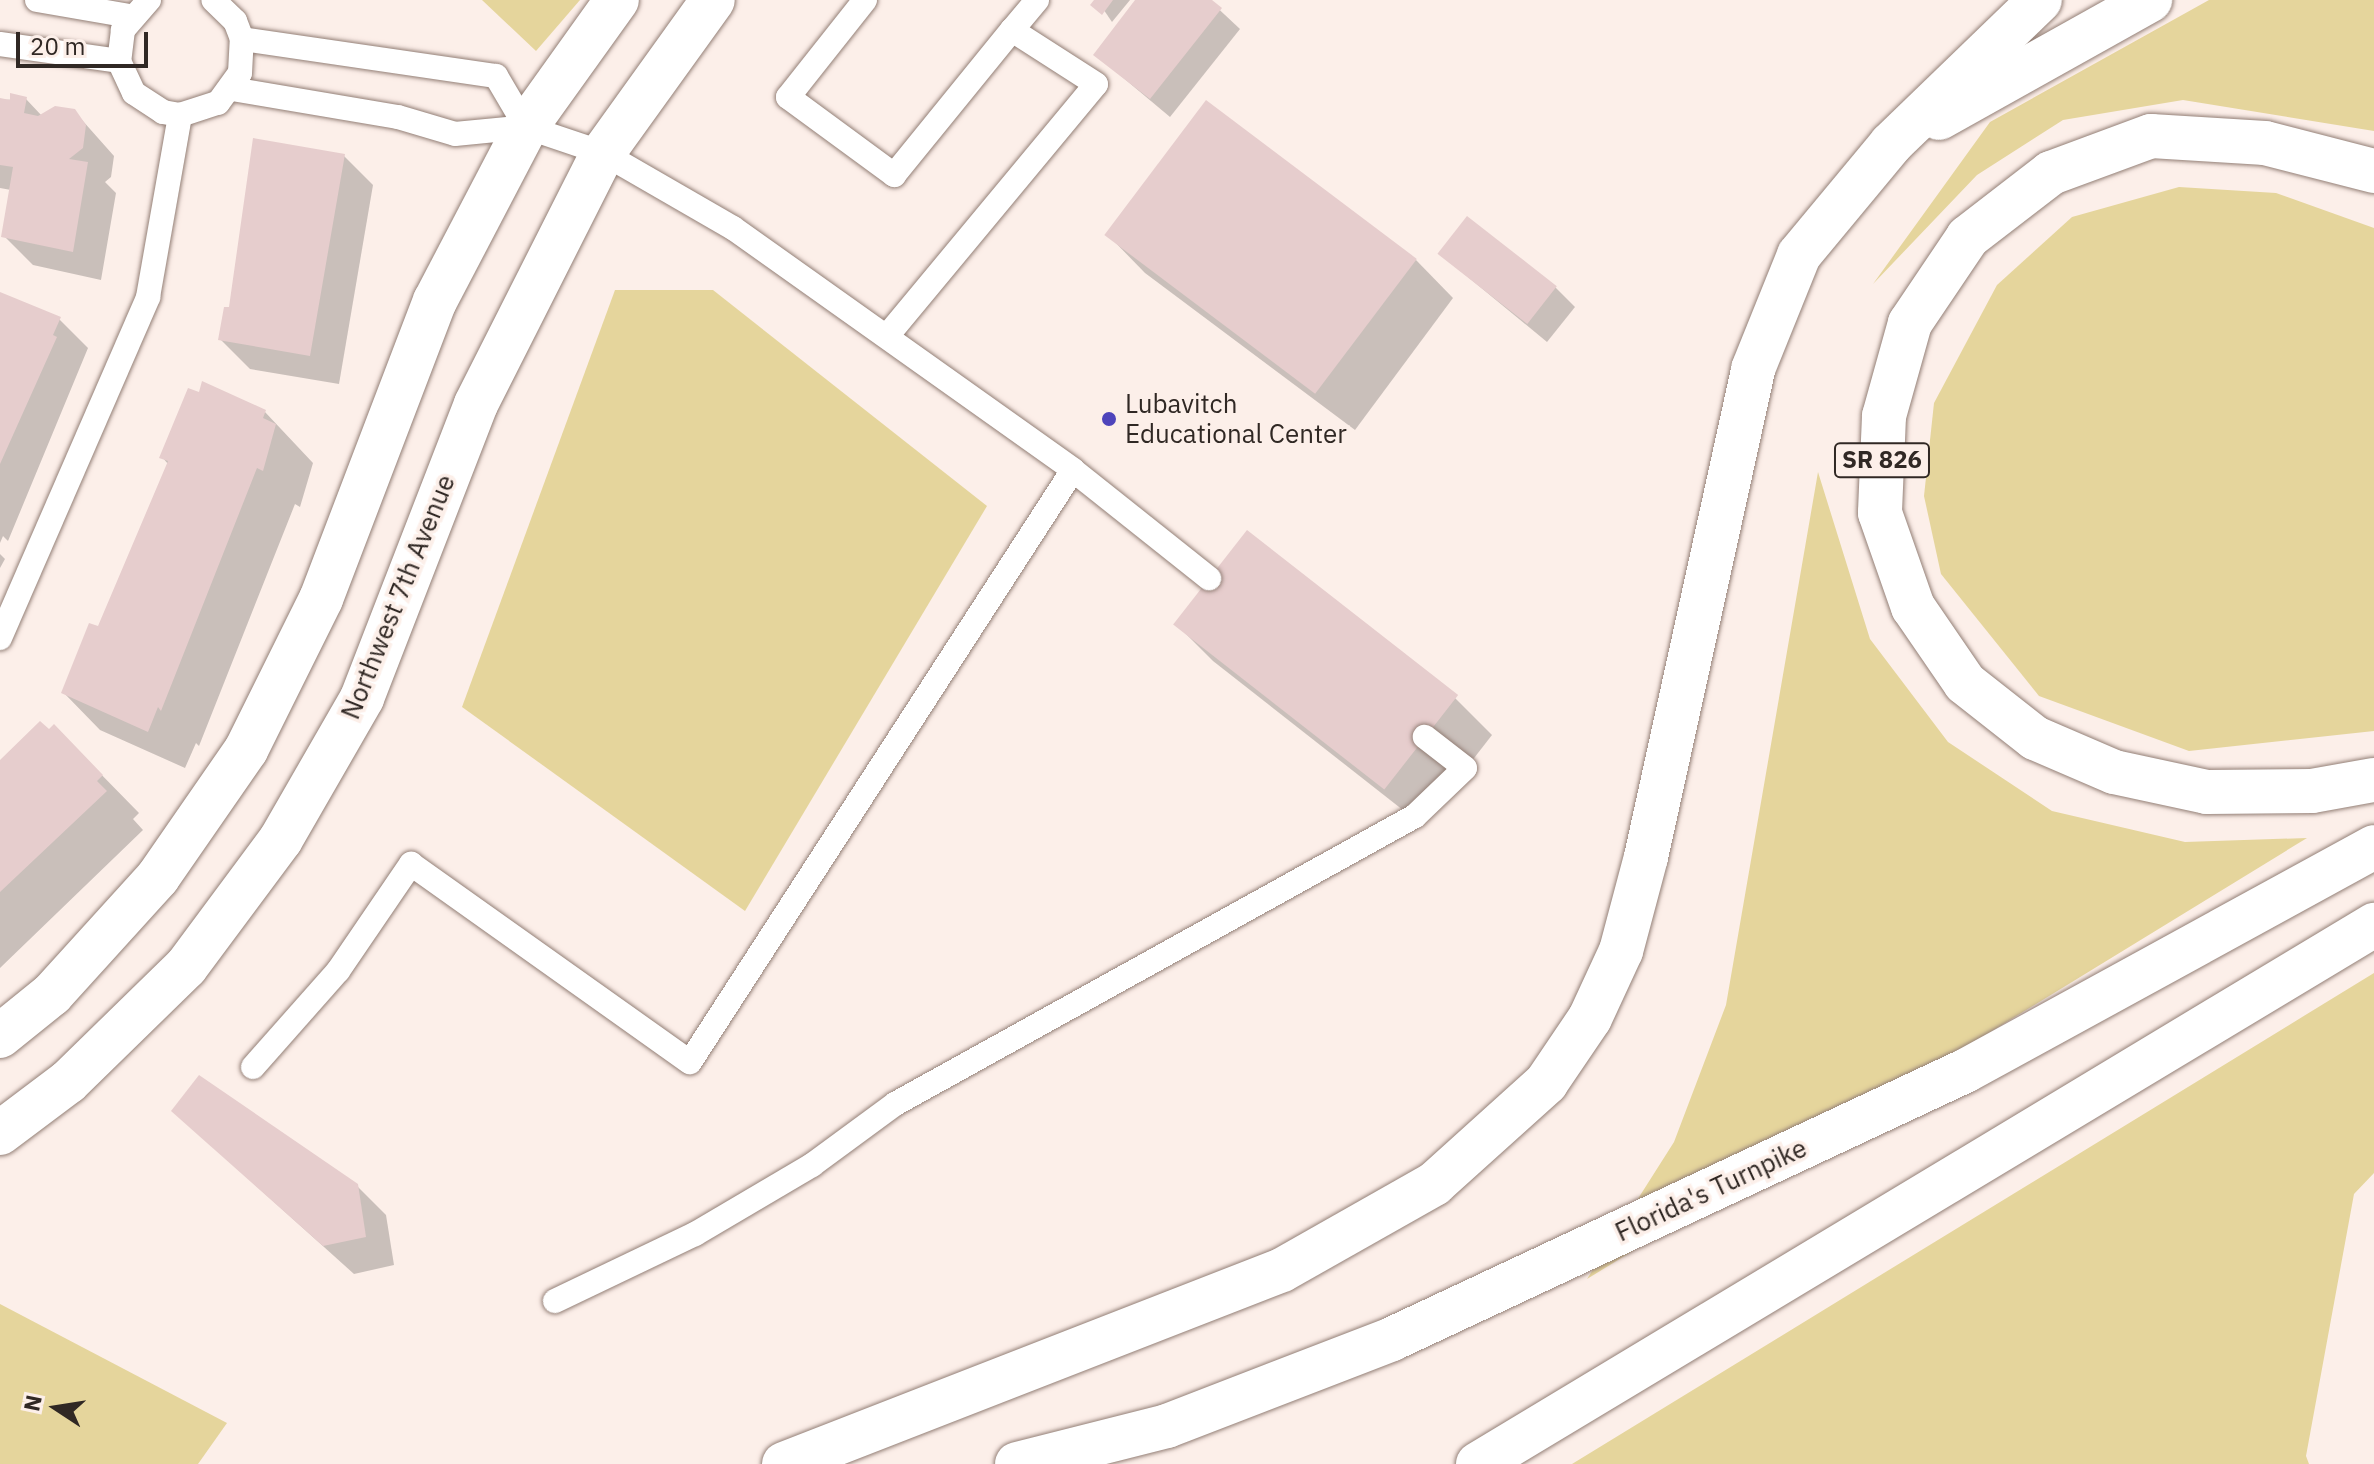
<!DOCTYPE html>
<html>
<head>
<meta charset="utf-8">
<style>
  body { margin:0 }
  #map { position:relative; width:2374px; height:1464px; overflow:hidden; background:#fcefe9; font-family:"IBM Plex Sans",sans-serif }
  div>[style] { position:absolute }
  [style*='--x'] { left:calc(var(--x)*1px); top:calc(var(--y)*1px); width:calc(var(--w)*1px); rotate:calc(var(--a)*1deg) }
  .green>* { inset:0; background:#e5d59c }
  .shadow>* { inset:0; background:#0003 }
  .building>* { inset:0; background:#e6cdcd; transform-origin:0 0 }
  .roads { filter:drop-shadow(0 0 2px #937f76) drop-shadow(0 0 2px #937f76) }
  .lane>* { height:24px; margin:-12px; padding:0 12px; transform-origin:12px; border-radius:12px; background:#fff }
  .secondary>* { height:44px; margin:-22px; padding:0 22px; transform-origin:22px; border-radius:22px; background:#fff }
  .highway>* { height:44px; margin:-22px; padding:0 22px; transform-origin:22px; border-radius:22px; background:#fff }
  .dots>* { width:22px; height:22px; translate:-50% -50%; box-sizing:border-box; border:4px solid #fcefe9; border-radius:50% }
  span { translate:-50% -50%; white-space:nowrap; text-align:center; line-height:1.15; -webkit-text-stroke:7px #fcefe9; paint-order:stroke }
  .shield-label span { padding:2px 6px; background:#fcefe9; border:2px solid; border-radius:6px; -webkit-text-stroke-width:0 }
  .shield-label { font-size:24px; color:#302824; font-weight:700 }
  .poi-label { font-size:26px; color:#302824 }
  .left { translate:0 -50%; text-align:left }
  .street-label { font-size:26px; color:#302824 }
  .north { position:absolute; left:16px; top:1368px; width:80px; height:80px; -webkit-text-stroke:6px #fcefe9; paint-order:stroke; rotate:282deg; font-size:22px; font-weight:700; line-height:32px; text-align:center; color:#302824 }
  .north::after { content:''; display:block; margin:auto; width:28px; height:36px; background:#302824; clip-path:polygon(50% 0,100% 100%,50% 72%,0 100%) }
  .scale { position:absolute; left:16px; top:32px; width:132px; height:36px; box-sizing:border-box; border:4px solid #302824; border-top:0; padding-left:10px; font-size:24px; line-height:28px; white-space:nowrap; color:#302824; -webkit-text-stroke:6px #fcefe9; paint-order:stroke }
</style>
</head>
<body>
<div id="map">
  <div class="green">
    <div style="clip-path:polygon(482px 0,580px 0,536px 51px)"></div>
    <div style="clip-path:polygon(2209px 0,2374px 0,2374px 131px,2183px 100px,2063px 120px,1977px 175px,1873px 284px,1990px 122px)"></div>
    <div style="clip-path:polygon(2179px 187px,2276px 193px,2374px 228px,2374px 731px,2189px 751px,2039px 696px,1941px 574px,1924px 496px,1934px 403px,1997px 285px,2072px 217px)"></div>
    <div style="clip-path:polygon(615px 290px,713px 290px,987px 506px,745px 911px,462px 707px)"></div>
    <div style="clip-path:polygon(1818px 472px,1870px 639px,1948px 742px,2052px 811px,2185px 842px,2307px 838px,1587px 1279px,1674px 1142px,1726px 1005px)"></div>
    <div style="clip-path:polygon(2374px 973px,2374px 1173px,2354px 1194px,2306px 1456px,2309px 1464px,1572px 1464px)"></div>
    <div style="clip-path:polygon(0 1304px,227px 1423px,198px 1464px,0 1464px)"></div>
  </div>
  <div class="shadow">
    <div style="clip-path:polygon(1097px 0,1130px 0,1112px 22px)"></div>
    <div style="clip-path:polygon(1138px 0,1209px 0,1240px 29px,1170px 117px,1096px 55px)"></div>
    <div style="clip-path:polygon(26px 99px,42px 116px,74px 111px,114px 156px,111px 177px,105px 182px,116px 193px,101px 280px,33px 265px,4px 236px,11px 190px,0 188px,0 100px)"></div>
    <div style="clip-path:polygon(344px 156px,373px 185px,339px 384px,250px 369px,221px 340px,231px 309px)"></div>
    <div style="clip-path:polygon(1108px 235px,1416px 260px,1453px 298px,1355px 430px,1145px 273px)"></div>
    <div style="clip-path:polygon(1440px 254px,1555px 287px,1575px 307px,1547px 342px)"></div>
    <div style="clip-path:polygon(0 294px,59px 319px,88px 348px,8px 541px,3px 536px,0 543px)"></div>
    <div style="clip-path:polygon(265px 412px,313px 463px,300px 507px,295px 504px,199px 746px,196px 743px,185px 768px,100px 730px,63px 692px,99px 629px,168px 464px,162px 457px)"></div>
    <div style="clip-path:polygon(0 554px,5px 559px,0 568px)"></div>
    <div style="clip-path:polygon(1176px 624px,1455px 698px,1492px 735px,1422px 825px,1213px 661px)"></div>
    <div style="clip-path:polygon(0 763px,91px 764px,139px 813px,133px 819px,143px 830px,0 968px)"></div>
    <div style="clip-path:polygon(173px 1111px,356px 1185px,386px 1215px,394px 1265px,354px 1274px)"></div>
  </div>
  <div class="building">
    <div style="clip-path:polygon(1094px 0,1113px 0,1102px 15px,1090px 5px)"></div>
    <div style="clip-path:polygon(1135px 0,1212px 0,1222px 8px,1150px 99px,1093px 55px)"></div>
    <div style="clip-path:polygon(10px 93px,27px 97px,24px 113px,38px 116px,55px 106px,75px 109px,86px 125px,83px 148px,69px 159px,88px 162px,73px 252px,1px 237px,13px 167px,0 165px,0 98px,10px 100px)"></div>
    <div style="left:1206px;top:100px;width:264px;height:169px;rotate:37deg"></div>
    <div style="clip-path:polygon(253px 138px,345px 154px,310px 356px,218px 340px,224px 307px,229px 307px)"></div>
    <div style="left:1467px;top:216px;width:114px;height:48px;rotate:38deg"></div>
    <div style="clip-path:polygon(0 292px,61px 317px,53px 335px,57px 337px,0 464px)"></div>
    <div style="clip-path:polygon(202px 381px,266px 410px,263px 418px,276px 424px,263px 471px,257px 468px,161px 711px,158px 707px,148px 732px,61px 693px,89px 623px,98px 626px,168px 461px,159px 458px,188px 388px,199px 392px)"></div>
    <div style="left:1247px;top:530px;width:268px;height:120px;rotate:38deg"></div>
    <div style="clip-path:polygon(40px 721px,49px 729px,54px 724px,103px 775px,97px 781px,107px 791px,0 892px,0 760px)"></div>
    <div style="clip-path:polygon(199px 1075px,358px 1184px,366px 1237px,323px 1246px,171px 1111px)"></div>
  </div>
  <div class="roads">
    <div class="lane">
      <div style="--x:37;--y:0;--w:94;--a:9.8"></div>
      <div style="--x:149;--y:0;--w:40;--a:131"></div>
      <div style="--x:123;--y:30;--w:31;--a:97"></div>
      <div style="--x:119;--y:61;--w:35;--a:65"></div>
      <div style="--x:134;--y:93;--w:35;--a:33"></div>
      <div style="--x:163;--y:112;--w:17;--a:10"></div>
      <div style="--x:180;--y:115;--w:40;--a:-18"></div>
      <div style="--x:218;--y:103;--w:37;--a:-54"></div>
      <div style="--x:240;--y:73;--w:34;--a:-87"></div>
      <div style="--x:242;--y:39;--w:19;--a:-111"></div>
      <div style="--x:235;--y:21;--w:30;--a:-136"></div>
      <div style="--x:865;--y:0;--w:124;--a:128.4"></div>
      <div style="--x:788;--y:97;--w:132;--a:36.3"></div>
      <div style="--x:894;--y:175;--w:187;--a:-50.9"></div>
      <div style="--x:242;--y:39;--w:257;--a:8.3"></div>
      <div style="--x:496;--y:76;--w:59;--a:59.5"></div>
      <div style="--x:0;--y:44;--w:120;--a:8.1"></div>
      <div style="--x:232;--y:89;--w:168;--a:9.6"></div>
      <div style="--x:398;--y:117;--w:59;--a:16.6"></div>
      <div style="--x:455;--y:134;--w:71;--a:-5.6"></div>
      <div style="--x:526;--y:127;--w:81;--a:18.7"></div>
      <div style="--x:603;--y:153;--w:150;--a:30"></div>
      <div style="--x:733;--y:228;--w:417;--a:35.4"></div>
      <div style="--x:1073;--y:470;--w:174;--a:38.5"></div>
      <div style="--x:887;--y:336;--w:327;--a:-50.3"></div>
      <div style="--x:1096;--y:84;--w:100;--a:-147.3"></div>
      <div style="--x:1012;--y:30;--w:39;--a:-50"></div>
      <div style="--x:0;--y:638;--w:372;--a:-66.5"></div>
      <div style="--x:148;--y:297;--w:185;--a:-80"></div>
      <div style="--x:253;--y:1067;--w:128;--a:-48.5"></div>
      <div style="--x:338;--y:971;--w:130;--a:-55.7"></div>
      <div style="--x:411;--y:864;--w:342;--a:35.4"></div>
      <div style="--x:690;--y:1062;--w:705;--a:-57.1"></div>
      <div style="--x:555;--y:1301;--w:155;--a:-25.6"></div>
      <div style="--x:695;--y:1234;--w:136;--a:-30.5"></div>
      <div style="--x:812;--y:1165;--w:103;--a:-36.3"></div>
      <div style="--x:895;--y:1104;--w:594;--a:-28.98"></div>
      <div style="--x:1415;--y:816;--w:69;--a:-43.8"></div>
      <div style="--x:1465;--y:768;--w:51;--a:-142.2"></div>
    </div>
    <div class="secondary">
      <div style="--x:0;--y:1036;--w:67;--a:-38.9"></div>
      <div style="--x:52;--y:994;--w:158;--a:-47.8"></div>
      <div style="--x:158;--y:877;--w:155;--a:-55.3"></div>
      <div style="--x:246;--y:750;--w:169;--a:-63.6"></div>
      <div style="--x:321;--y:599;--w:319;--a:-69.1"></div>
      <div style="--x:435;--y:301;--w:196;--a:-62.4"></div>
      <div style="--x:526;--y:127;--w:156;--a:-54.4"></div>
      <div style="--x:0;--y:1133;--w:85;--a:-36.9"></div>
      <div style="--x:68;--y:1082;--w:165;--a:-44.3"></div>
      <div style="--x:186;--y:967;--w:159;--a:-53.4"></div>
      <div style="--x:281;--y:839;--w:163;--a:-60.1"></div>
      <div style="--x:362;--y:698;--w:315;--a:-68.8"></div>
      <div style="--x:476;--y:404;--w:281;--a:-63.2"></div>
      <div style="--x:603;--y:153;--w:188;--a:-54.3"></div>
    </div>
    <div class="highway">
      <div style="--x:1939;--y:118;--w:242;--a:-29.2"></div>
      <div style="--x:2374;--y:171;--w:113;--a:-165.6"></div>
      <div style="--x:2265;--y:143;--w:114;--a:-176.5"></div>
      <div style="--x:2151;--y:136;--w:107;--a:159.7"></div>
      <div style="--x:2051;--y:173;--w:105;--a:142.4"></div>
      <div style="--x:1968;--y:237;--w:104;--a:124"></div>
      <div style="--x:1910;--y:323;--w:97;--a:105.6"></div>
      <div style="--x:1884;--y:416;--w:97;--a:92.4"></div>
      <div style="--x:1880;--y:513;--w:100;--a:70.7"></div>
      <div style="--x:1913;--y:607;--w:92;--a:55.6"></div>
      <div style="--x:1965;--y:683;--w:89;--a:38.2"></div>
      <div style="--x:2035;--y:738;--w:86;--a:23.3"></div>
      <div style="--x:2114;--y:772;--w:95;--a:12.1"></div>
      <div style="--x:2207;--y:792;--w:105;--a:-0.5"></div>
      <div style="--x:2312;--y:791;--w:63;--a:-10.1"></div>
      <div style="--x:784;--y:1464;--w:534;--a:-21.28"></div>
      <div style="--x:1282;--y:1270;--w:175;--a:-29.5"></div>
      <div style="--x:1434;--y:1184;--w:151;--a:-42"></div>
      <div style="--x:1546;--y:1083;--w:78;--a:-55.9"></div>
      <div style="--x:1590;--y:1018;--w:74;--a:-65.2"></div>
      <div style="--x:1621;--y:951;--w:97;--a:-75.1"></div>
      <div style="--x:1646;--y:857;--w:500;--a:-77.6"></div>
      <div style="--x:1753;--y:369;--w:123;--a:-68"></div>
      <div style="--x:1799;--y:255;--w:144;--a:-50.3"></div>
      <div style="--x:1891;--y:144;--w:207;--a:-44"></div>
      <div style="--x:1017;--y:1464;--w:155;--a:-14.2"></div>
      <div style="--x:1167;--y:1426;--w:241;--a:-21.1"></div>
      <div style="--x:1392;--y:1339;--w:633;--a:-25.07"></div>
      <div style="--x:1965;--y:1071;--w:466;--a:-28.7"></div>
      <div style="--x:1478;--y:1464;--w:1046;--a:-31.03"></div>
    </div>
  </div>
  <div class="dots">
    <div style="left:1109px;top:419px;background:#4e44bb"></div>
  </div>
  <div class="shield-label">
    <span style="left:1882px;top:460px">SR 826</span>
  </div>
  <div class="poi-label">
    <span class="left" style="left:1125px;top:419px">Lubavitch<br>Educational Center</span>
  </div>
  <div class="street-label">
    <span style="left:398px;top:597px;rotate:-68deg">Northwest 7th Avenue</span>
    <span style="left:1711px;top:1190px;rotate:-25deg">Florida's Turnpike</span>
  </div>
  <div class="north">N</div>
  <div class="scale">20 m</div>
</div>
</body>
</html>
